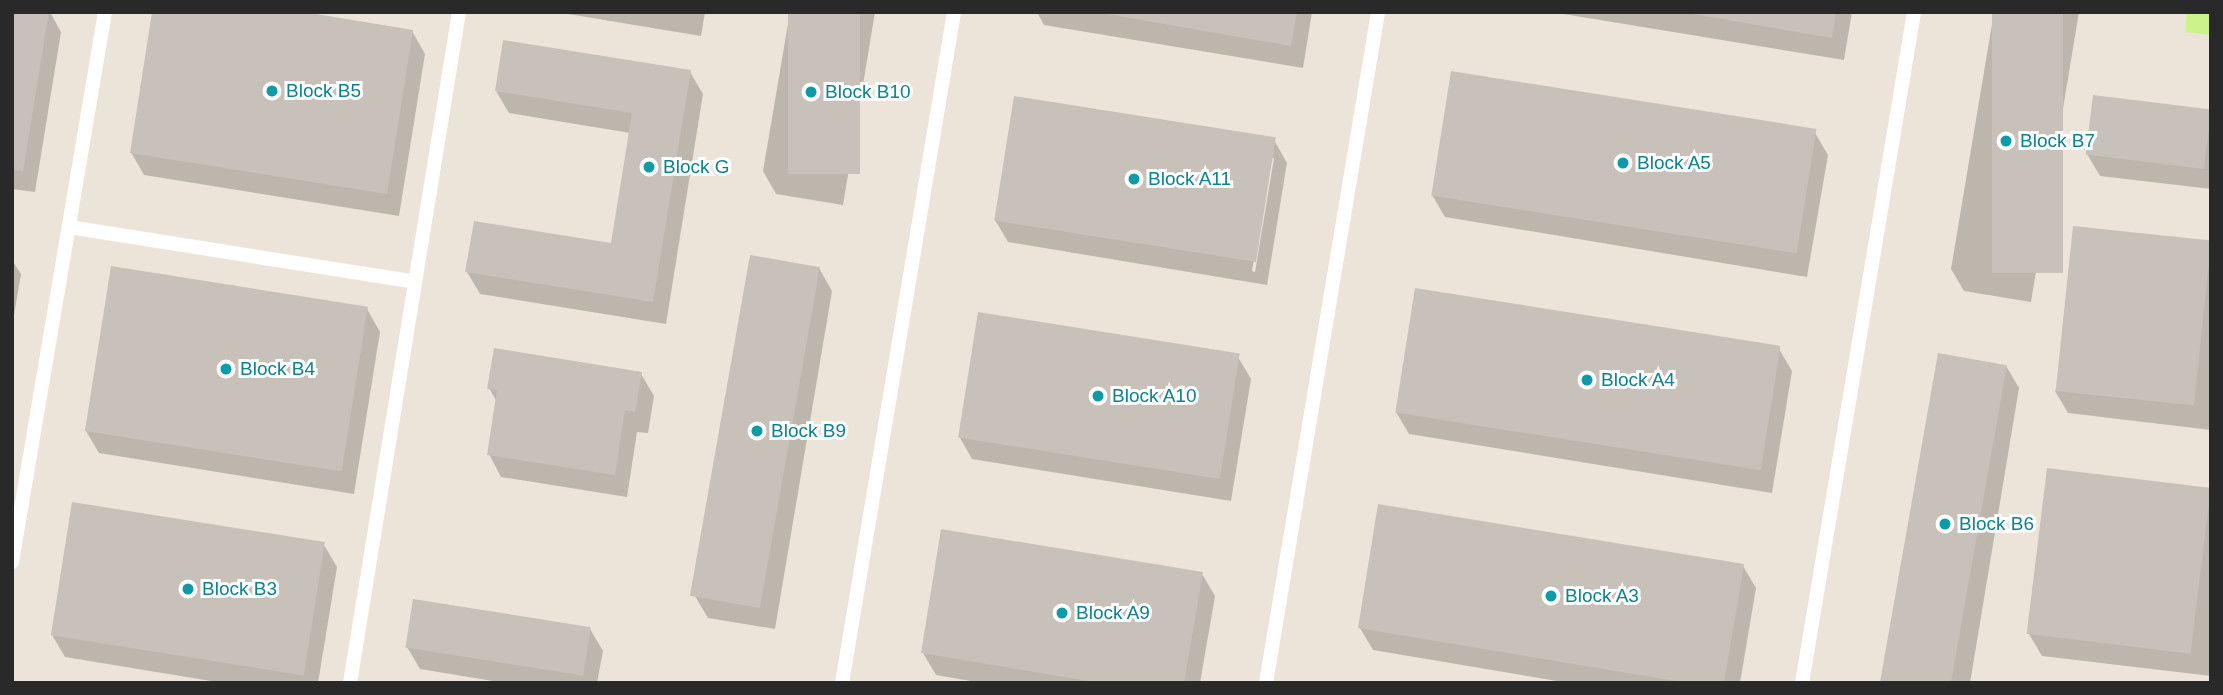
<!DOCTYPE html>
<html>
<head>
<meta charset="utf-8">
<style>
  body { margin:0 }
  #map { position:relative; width:2223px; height:695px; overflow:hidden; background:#ede4d9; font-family:Helvetica,sans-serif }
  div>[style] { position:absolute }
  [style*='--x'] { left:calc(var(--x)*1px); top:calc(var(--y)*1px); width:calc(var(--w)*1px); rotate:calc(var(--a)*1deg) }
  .pitch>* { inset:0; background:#caf389 }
  .shadow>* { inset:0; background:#0003 }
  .building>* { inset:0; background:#c8c1b9; transform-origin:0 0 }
  .service>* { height:14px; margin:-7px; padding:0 7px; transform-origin:7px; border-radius:7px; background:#fff }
  .dots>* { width:19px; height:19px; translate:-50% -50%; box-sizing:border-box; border:4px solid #fff; border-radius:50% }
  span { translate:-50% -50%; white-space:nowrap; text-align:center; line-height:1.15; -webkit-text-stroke:6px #fff; paint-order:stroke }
  .culture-label { font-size:19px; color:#0d838f }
  .left { translate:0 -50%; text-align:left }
  .frame { position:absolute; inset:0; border:14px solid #292929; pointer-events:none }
</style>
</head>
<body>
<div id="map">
  <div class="pitch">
    <div style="clip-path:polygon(2187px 12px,2211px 12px,2211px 35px,2185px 32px)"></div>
  </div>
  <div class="shadow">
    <div style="clip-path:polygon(12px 12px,50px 12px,61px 32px,35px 192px,12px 189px)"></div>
    <div style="clip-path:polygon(556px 12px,705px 12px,701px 36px)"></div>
    <div style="clip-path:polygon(790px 12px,875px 12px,843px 205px,776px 194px,763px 171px)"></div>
    <div style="clip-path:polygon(1037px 12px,1312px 12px,1303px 68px,1044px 25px)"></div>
    <div style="clip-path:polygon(1551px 12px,1852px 12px,1844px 60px)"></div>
    <div style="clip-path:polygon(1994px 12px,2079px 12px,2031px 302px,1964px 291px,1951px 269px)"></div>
    <div style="clip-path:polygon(412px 31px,425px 54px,399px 216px,144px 175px,131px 152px)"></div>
    <div style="clip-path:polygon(690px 72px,703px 94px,666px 324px,480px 294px,467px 272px,612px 245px,630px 133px,509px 113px,496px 91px)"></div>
    <div style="clip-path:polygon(2211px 111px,2211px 189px,2100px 176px,2087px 154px)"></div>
    <div style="clip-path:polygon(1815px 133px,1828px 155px,1807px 277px,1445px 217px,1432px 195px)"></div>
    <div style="clip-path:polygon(evenodd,1274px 140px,1287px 163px,1267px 285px,1008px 242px,995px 220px,1274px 140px,1270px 158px,1274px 158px,1255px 272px,1252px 271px,1270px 158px)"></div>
    <div style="clip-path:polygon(2211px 243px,2211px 430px,2068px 413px,2055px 391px)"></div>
    <div style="clip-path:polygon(12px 260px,21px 274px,12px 327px)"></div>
    <div style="clip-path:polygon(819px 268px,832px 291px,775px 629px,708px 618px,695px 596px)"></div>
    <div style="clip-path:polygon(367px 309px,380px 332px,354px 494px,99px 453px,86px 431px)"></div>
    <div style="clip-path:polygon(1779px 349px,1792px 371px,1772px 493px,1409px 434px,1396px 412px)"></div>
    <div style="clip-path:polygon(1238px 357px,1251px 379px,1231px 501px,972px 459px,959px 436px)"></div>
    <div style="clip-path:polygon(2006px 366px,2019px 388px,1970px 683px,1885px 683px)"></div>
    <div style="clip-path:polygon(641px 374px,654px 396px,648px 433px,637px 432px,627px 497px,501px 477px,489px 454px,497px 402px,489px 388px)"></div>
    <div style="clip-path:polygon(2211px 489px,2211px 676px,2042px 656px,2029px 634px)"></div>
    <div style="clip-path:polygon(324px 545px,337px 567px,318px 683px,223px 683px,65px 657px,52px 635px)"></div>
    <div style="clip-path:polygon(1743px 566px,1756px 588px,1740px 683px,1569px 683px,1373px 650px,1360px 628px)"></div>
    <div style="clip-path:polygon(1202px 574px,1215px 596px,1200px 683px,982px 683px,936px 675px,923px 653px)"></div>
    <div style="clip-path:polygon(590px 629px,603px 651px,597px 683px,505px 683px,420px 669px,407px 647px)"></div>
  </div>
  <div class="building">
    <div style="clip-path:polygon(12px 12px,49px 12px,23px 171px,12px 169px)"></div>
    <div style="clip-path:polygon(152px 12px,304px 12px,413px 30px,387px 194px,130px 153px)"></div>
    <div style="left:788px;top:12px;width:72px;height:162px"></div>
    <div style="clip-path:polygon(1095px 12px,1297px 12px,1291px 46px)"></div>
    <div style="clip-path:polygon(1681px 12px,1836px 12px,1832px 38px)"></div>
    <div style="left:1992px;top:12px;width:71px;height:261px"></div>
    <div style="clip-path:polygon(503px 40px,691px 70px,653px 302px,465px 272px,474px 221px,611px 243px,632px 113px,495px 91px)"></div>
    <div style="left:1451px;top:71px;width:370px;height:126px;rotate:9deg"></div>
    <div style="left:2093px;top:95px;width:119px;height:60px;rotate:7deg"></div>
    <div style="left:1014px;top:96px;width:265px;height:126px;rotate:9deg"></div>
    <div style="left:2073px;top:226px;width:139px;height:166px;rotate:6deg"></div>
    <div style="left:750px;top:255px;width:71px;height:346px;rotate:10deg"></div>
    <div style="left:111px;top:266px;width:260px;height:167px;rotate:9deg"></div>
    <div style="left:1415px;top:288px;width:370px;height:126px;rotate:9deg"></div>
    <div style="left:978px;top:312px;width:265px;height:127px;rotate:9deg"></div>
    <div style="clip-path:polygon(494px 348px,642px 372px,635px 412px,625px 410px,615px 475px,487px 455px,497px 390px,487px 389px)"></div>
    <div style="left:1938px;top:353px;width:70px;height:335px;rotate:10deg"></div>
    <div style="left:2047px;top:468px;width:165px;height:167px;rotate:7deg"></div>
    <div style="left:72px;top:502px;width:256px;height:135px;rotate:9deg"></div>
    <div style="clip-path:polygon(1378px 504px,1744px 564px,1724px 683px,1687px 683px,1358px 628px)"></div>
    <div style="clip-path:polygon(941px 529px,1203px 572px,1184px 683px,1100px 683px,921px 653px)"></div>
    <div style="left:413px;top:599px;width:180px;height:49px;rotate:9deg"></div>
  </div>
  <div class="service">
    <div style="--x:69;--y:227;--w:350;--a:9"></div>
    <div style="--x:12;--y:562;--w:558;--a:-80.4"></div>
    <div style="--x:350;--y:683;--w:680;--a:-80.77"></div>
    <div style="--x:842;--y:683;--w:680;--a:-80.52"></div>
    <div style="--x:1266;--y:683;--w:680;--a:-80.52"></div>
    <div style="--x:1802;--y:683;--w:680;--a:-80.52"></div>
  </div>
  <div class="dots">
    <div style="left:272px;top:91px;background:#0f9aa8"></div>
    <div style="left:811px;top:92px;background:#0f9aa8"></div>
    <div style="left:2006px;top:141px;background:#0f9aa8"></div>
    <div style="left:1623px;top:163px;background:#0f9aa8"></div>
    <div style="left:649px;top:167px;background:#0f9aa8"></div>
    <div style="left:1134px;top:179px;background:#0f9aa8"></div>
    <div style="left:226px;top:369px;background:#0f9aa8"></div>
    <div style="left:1587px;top:380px;background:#0f9aa8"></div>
    <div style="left:1098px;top:396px;background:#0f9aa8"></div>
    <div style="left:757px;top:431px;background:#0f9aa8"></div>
    <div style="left:1945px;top:524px;background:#0f9aa8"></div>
    <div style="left:188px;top:589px;background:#0f9aa8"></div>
    <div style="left:1551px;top:596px;background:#0f9aa8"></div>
    <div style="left:1062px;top:613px;background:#0f9aa8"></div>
  </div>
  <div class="culture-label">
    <span class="left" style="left:286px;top:91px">Block B5</span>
    <span class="left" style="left:825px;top:92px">Block B10</span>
    <span class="left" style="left:2020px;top:141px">Block B7</span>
    <span class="left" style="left:1637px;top:163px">Block A5</span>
    <span class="left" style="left:663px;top:167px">Block G</span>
    <span class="left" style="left:1148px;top:179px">Block A11</span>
    <span class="left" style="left:240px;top:369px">Block B4</span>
    <span class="left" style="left:1601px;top:380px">Block A4</span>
    <span class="left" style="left:1112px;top:396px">Block A10</span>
    <span class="left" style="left:771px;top:431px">Block B9</span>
    <span class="left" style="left:1959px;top:524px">Block B6</span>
    <span class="left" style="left:202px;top:589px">Block B3</span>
    <span class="left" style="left:1565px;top:596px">Block A3</span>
    <span class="left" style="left:1076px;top:613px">Block A9</span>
  </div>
  <div class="frame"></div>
</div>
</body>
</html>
